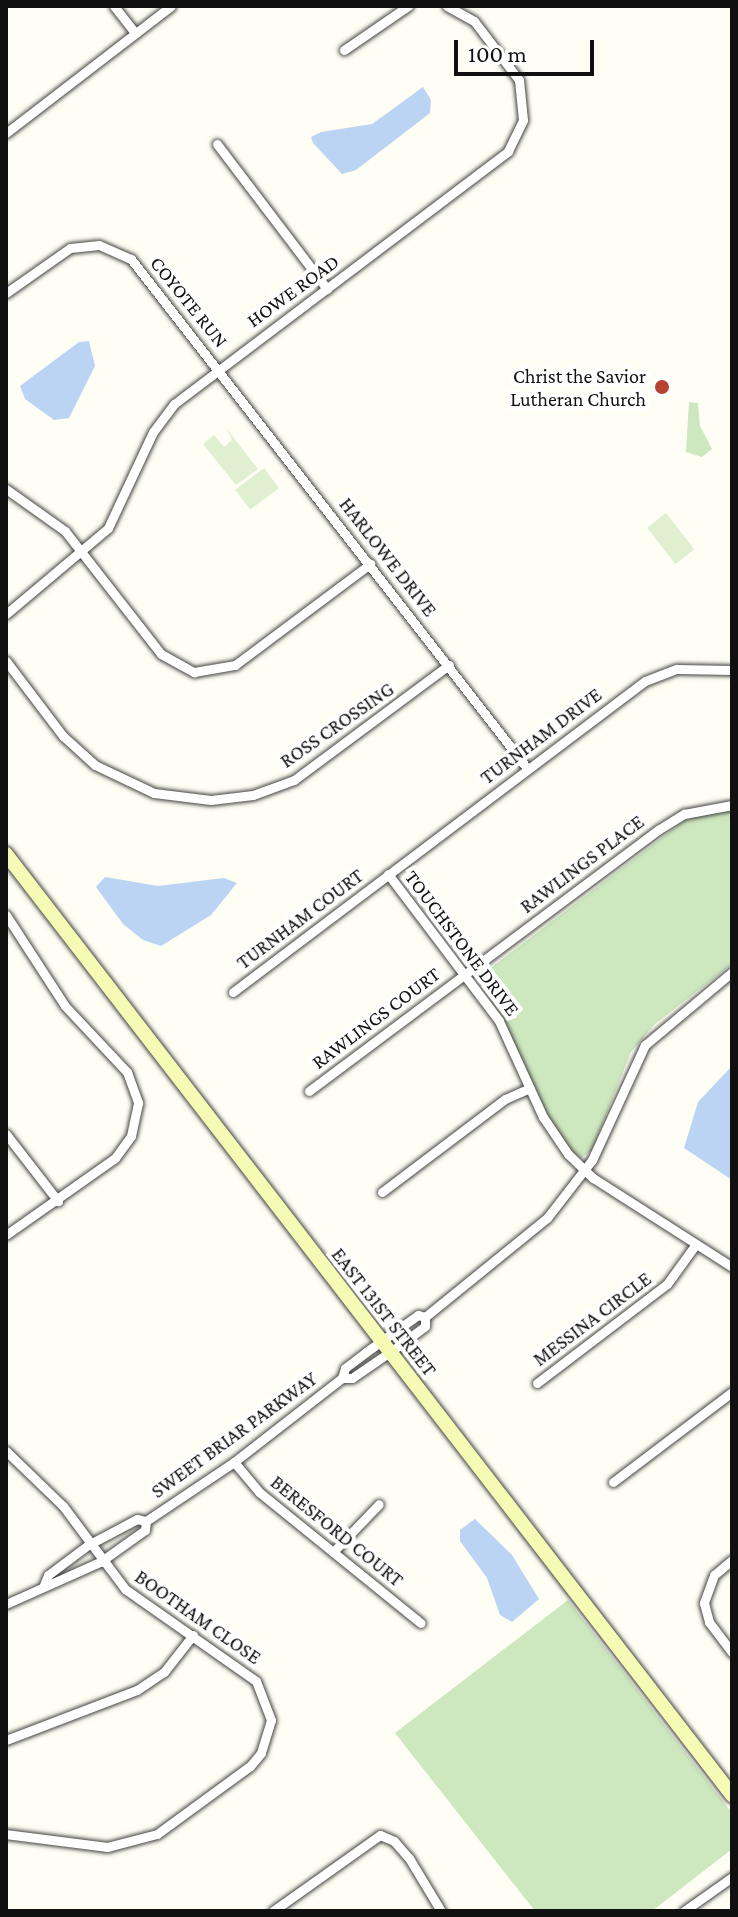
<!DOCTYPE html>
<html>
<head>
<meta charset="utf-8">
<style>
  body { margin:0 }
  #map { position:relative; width:738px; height:1917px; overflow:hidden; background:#fefef4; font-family:"Crimson Pro",serif }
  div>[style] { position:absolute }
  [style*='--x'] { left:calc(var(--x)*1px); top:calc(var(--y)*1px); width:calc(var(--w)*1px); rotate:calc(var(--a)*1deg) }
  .green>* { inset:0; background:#cde7bf }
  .pitch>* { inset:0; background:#dfefd0; transform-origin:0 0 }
  .water>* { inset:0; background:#bcd4f3 }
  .roads { filter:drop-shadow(0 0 2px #434343) drop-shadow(0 0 2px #434343) }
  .street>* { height:9px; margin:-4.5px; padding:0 4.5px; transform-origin:4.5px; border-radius:4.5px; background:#fff }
  .secondary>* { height:14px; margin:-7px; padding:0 7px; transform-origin:7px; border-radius:7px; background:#f5fab4 }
  .dots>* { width:22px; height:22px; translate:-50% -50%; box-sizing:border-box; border:4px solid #fff; border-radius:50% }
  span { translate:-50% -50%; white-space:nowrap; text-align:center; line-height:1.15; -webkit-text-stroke:8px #fff; paint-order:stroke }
  .street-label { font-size:20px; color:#101010 }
  .poi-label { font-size:20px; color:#101010 }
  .right { translate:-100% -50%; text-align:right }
  .frame { position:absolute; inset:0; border:8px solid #101010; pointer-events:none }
  .scale { position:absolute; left:454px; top:40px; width:140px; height:36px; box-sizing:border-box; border:4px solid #101010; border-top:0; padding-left:10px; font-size:24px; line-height:28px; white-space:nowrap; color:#101010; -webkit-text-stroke:6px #fff; paint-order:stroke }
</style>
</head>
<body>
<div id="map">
  <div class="green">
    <div style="clip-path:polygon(689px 402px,698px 403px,700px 426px,712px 449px,702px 457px,686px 452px)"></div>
    <div style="clip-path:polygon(732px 810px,732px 964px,655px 1024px,631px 1052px,592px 1150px,581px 1158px,568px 1148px,542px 1106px,503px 1018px,476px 979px,684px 821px,712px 811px)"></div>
    <div style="clip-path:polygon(568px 1600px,732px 1813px,732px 1849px,652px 1911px,535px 1911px,395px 1733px)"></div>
  </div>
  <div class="pitch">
    <div style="clip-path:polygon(226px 428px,258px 469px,236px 485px,203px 444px,214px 435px,224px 447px,232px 440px)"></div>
    <div style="left:264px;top:468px;width:25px;height:36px;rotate:53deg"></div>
    <div style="left:666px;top:513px;width:46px;height:24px;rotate:52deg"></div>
  </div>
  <div class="water">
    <div style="clip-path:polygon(423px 87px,431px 100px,430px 113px,356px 170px,342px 174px,313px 143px,311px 137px,321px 132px,372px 124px)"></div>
    <div style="clip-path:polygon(89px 341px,95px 366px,69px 418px,54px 420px,25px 399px,20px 386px,79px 342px)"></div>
    <div style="clip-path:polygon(105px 877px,158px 886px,224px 878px,237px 883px,211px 915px,161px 946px,143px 940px,123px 924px,96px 887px)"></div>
    <div style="clip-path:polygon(732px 1066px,732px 1180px,684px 1148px,698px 1102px)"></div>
    <div style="clip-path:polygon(475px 1519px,512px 1555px,539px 1599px,512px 1622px,500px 1615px,487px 1578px,460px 1541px,460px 1530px)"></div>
  </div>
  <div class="roads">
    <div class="street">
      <div style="--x:114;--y:6;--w:34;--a:52"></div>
      <div style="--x:344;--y:50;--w:78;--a:-34.5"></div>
      <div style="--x:6;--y:133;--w:208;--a:-37.6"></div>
      <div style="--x:217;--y:144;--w:182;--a:52.8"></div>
      <div style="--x:6;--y:293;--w:78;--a:-35.1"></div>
      <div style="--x:70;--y:248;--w:29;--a:-6"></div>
      <div style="--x:99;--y:245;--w:35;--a:24"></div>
      <div style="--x:131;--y:259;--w:645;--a:52.12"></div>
      <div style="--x:6;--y:489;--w:72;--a:35.4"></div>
      <div style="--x:65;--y:531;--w:156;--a:52"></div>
      <div style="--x:161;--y:654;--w:38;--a:29"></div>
      <div style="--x:194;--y:672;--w:42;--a:-9.7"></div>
      <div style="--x:235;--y:665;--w:169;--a:-36.8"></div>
      <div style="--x:6;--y:614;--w:133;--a:-40.1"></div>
      <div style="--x:108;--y:528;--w:106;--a:-64.9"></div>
      <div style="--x:153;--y:432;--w:35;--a:-53"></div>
      <div style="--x:174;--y:404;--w:419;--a:-37.1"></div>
      <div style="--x:508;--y:151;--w:34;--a:-64"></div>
      <div style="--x:523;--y:120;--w:40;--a:-95.7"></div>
      <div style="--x:519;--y:80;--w:74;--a:-127.3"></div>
      <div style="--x:474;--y:21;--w:31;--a:-151"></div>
      <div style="--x:6;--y:661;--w:94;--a:52.8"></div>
      <div style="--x:63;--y:736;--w:43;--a:42.2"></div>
      <div style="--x:95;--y:765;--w:65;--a:25.4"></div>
      <div style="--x:154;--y:793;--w:57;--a:7"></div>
      <div style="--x:211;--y:800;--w:42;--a:-6.8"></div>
      <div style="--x:253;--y:795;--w:44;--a:-20.1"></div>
      <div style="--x:294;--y:780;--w:193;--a:-36.6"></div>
      <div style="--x:388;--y:874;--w:184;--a:52.9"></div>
      <div style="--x:499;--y:1021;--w:106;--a:65.4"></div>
      <div style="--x:543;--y:1117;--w:45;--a:56"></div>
      <div style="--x:568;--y:1154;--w:35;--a:44"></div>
      <div style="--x:593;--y:1178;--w:165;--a:32.6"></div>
      <div style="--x:6;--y:915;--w:108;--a:57"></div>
      <div style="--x:65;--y:1006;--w:91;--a:46.8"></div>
      <div style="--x:127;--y:1072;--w:33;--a:70"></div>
      <div style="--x:138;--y:1103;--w:34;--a:102"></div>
      <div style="--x:131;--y:1136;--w:27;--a:126"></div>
      <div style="--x:115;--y:1158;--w:133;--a:144.8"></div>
      <div style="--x:233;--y:992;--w:516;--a:-37.05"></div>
      <div style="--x:645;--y:681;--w:34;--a:-21"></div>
      <div style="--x:677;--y:669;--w:55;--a:1"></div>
      <div style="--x:309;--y:1091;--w:436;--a:-36.8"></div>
      <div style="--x:658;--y:830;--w:31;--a:-32"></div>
      <div style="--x:684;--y:814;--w:49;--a:-10.6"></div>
      <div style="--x:6;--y:1134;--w:85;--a:52.2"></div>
      <div style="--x:382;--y:1192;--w:154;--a:-37.1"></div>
      <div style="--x:505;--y:1099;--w:27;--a:-24"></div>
      <div style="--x:342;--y:1378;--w:10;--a:0"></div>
      <div style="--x:352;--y:1378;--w:58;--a:-34.5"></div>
      <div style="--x:400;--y:1345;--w:31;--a:-37"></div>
      <div style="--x:425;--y:1326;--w:9;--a:-90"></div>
      <div style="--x:537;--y:1383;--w:163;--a:-37.3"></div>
      <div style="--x:667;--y:1284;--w:49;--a:-54.1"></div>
      <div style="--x:6;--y:1451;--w:79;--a:44"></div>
      <div style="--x:63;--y:1506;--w:104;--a:53.2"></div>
      <div style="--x:125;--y:1589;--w:160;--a:35.1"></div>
      <div style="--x:256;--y:1681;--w:42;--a:69"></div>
      <div style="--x:271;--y:1720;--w:34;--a:107"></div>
      <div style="--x:261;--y:1753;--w:17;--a:130"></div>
      <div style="--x:250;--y:1766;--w:115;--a:143.8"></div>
      <div style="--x:157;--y:1834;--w:52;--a:165.4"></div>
      <div style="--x:107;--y:1847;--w:102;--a:-172.7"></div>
      <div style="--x:234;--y:1462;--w:39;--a:50"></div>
      <div style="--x:259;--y:1492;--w:208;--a:39"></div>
      <div style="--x:613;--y:1482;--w:149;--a:-37.1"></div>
      <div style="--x:333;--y:1552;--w:66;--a:-46.2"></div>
      <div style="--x:732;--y:1560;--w:23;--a:140"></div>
      <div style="--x:714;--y:1575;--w:30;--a:110"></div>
      <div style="--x:704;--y:1603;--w:20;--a:75"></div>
      <div style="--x:709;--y:1622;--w:39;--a:53"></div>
      <div style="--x:44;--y:1585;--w:11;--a:-68"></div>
      <div style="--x:48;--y:1575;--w:50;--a:-36.9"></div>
      <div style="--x:88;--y:1545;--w:55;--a:-28"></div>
      <div style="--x:137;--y:1519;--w:9;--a:13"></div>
      <div style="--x:146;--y:1521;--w:106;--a:-33.8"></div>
      <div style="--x:234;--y:1462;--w:137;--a:-37.9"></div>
      <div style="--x:342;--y:1378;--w:10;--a:-73"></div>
      <div style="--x:345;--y:1368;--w:26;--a:-37"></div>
      <div style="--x:366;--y:1352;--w:64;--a:-35.4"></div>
      <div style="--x:418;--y:1315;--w:7;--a:16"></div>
      <div style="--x:425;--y:1317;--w:157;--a:-39.1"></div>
      <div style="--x:547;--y:1218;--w:73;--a:-52.2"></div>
      <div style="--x:592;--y:1160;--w:127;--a:-65.3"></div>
      <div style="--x:645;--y:1045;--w:114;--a:-40"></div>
      <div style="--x:6;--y:1604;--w:103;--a:-24.1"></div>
      <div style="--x:100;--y:1562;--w:55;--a:-35.4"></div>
      <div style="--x:145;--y:1530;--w:9;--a:-84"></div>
      <div style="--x:6;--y:1740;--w:140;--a:-20.9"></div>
      <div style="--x:137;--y:1690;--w:32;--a:-34"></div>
      <div style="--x:164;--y:1672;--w:47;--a:-51.9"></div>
      <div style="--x:273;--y:1911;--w:131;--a:-35.4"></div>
      <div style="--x:380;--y:1835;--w:15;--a:23"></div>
      <div style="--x:394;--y:1841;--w:23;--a:49"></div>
      <div style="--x:409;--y:1858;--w:62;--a:58.9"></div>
      <div style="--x:684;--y:1911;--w:59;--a:-35.3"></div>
    </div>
    <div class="secondary">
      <div style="--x:6;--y:854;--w:1189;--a:52.35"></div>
    </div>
  </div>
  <div class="dots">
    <div style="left:662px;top:387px;background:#b84230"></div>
  </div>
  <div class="street-label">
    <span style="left:293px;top:291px;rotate:-36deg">HOWE ROAD</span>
    <span style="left:189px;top:302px;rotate:51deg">COYOTE RUN</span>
    <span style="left:388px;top:557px;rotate:52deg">HARLOWE DRIVE</span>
    <span style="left:337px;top:725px;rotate:-35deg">ROSS CROSSING</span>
    <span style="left:541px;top:736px;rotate:-37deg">TURNHAM DRIVE</span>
    <span style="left:582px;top:864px;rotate:-37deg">RAWLINGS PLACE</span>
    <span style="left:300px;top:919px;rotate:-37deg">TURNHAM COURT</span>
    <span style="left:462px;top:943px;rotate:53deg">TOUCHSTONE DRIVE</span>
    <span style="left:376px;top:1018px;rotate:-37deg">RAWLINGS COURT</span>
    <span style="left:384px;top:1312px;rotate:52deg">EAST 131ST STREET</span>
    <span style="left:592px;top:1319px;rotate:-37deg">MESSINA CIRCLE</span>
    <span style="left:234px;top:1435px;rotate:-36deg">SWEET BRIAR PARKWAY</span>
    <span style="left:337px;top:1531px;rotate:39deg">BERESFORD COURT</span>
    <span style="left:198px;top:1617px;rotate:35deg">BOOTHAM CLOSE</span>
  </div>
  <div class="poi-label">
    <span class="right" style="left:646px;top:388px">Christ the Savior<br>Lutheran Church</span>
  </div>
  <div class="frame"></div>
  <div class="scale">100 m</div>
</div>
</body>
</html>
